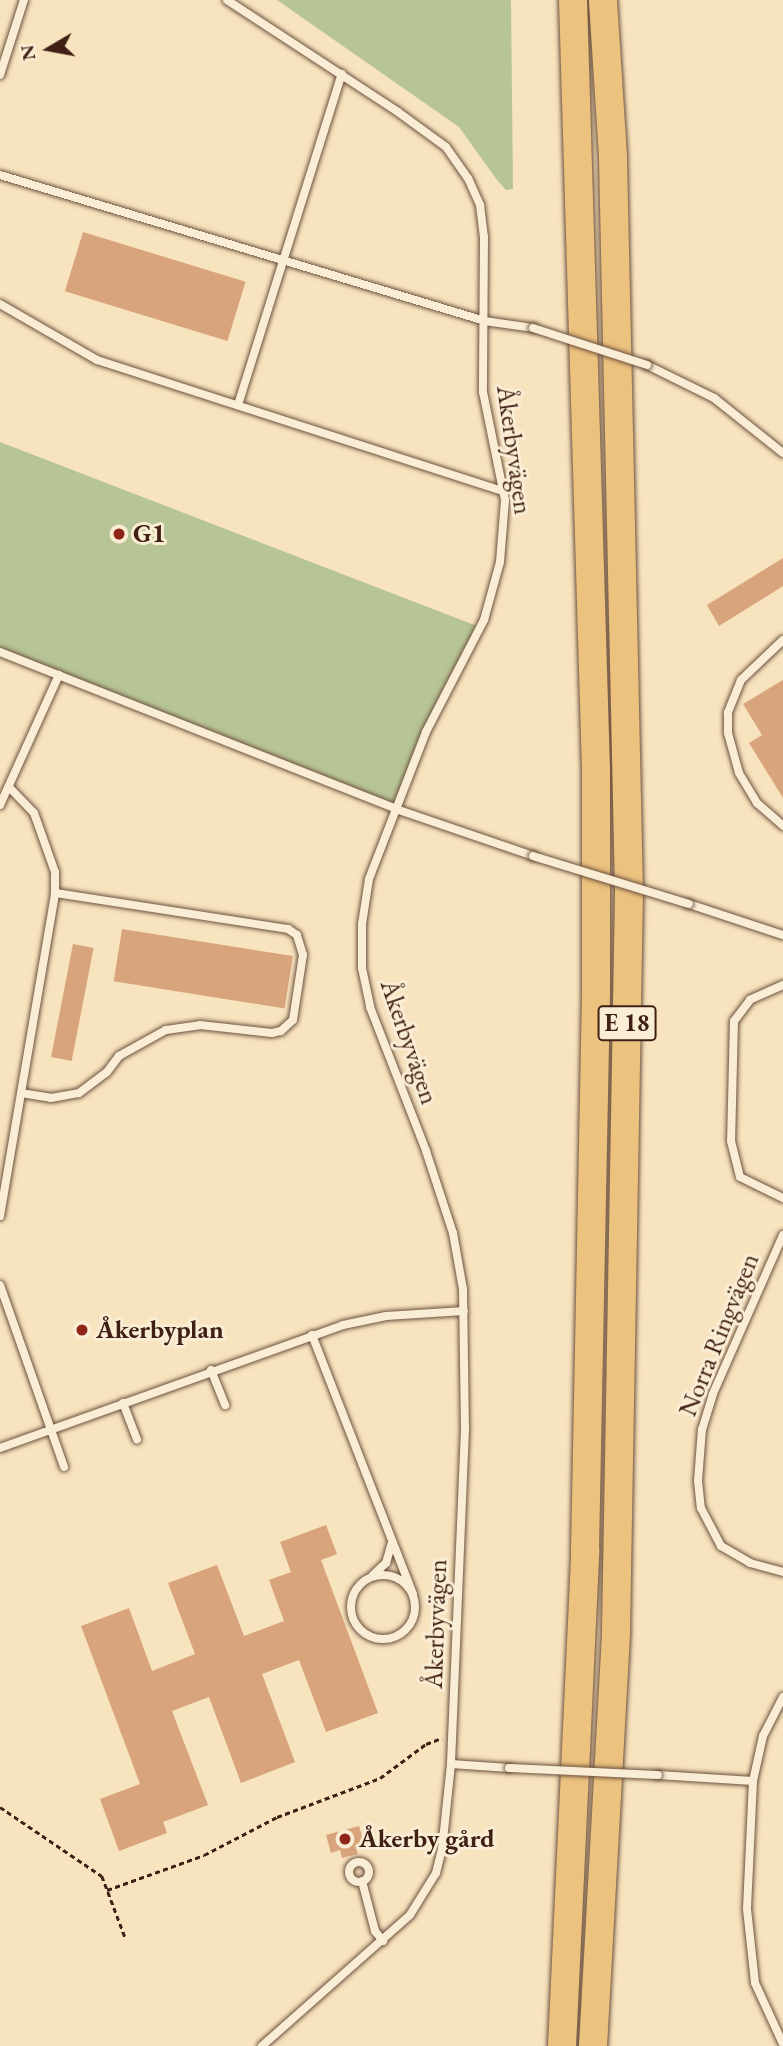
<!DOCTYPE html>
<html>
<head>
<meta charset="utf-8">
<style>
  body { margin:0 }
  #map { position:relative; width:783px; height:2046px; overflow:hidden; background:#f7e3be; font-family:"EB Garamond",serif }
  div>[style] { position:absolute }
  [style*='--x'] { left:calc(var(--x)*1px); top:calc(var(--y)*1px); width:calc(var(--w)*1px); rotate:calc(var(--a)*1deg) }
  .green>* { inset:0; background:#b7c596 }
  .building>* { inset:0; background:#d8a47b; transform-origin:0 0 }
  .path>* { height:2.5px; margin-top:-1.25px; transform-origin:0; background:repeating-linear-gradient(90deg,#402014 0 5px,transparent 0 8.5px) }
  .roads { filter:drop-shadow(0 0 2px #6e513e) drop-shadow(0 0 2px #6e513e) }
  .lane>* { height:8px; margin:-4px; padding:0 4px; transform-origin:4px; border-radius:4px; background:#faedd5 }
  .lane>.ring { margin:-4px; padding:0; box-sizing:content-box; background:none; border:8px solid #faedd5; border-radius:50% }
  .highway>* { height:28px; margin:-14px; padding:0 14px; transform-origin:14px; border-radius:14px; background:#ecc27f }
  .bridges { filter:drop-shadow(0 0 2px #6e513e) drop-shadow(0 0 2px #6e513e) }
  .lane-bridge>* { height:8px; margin:-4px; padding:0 4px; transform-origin:4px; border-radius:4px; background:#faedd5 }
  .dots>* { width:19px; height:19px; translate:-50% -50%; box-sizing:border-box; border:4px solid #faedd5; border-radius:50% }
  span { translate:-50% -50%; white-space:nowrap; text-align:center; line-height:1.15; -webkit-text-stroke:6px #faedd5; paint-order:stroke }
  .shield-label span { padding:2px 5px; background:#faedd5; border:2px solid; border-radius:5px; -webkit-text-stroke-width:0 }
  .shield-label { font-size:24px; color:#402014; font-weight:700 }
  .street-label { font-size:26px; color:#402014 }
  .poi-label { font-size:26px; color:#402014; font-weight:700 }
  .left { translate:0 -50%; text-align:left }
  .north { position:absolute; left:14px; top:14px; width:70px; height:70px; -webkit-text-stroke:5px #faedd5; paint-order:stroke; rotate:260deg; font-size:19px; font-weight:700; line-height:28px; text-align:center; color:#402014 }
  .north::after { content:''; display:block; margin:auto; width:24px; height:32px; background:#402014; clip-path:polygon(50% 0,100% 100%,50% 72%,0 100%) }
</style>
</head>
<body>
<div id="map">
  <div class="green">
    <div style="clip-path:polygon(277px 0,511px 0,513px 189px,506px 190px,497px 180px,459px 127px)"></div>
    <div style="clip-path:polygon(0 442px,477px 626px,440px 694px,395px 804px,0 648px)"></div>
  </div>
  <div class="building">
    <div style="left:83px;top:232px;width:170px;height:62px;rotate:17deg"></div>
    <div style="clip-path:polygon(783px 558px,783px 586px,719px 626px,707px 605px)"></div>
    <div style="clip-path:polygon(783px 680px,783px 798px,749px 743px,762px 735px,743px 704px)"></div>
    <div style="left:122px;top:929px;width:173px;height:53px;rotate:9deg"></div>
    <div style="left:73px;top:944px;width:21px;height:115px;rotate:11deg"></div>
    <div style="clip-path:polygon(326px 1525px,337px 1554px,321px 1560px,378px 1713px,326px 1732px,299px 1660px,262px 1674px,295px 1762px,241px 1783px,209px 1697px,172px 1711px,208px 1805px,163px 1822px,167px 1833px,119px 1851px,100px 1799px,140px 1784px,81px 1626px,129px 1608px,152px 1671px,195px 1654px,168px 1583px,217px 1565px,244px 1636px,284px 1621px,269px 1580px,291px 1572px,280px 1542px)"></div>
    <div style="clip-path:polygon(359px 1826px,364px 1843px,355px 1845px,358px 1854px,342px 1858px,340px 1850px,331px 1853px,326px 1835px)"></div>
  </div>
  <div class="path">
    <div style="--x:0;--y:1807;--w:123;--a:34.1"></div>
    <div style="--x:102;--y:1876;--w:65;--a:69.3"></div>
    <div style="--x:107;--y:1890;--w:103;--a:-19.8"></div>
    <div style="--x:204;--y:1855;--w:82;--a:-27.5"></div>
    <div style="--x:277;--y:1817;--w:110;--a:-20.7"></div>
    <div style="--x:380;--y:1778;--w:57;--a:-36.5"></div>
    <div style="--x:426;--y:1744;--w:17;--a:-21"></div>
  </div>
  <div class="roads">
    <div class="lane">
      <div style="--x:227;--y:0;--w:204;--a:33.2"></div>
      <div style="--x:398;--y:112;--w:59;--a:36.1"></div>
      <div style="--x:446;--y:147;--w:38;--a:55"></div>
      <div style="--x:468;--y:178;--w:30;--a:66"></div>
      <div style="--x:480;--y:205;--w:32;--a:83"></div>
      <div style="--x:484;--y:237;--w:155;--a:90.4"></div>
      <div style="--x:483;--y:392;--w:110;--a:78.5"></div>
      <div style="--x:505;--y:500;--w:62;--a:94.6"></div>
      <div style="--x:500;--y:562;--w:60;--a:105.4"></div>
      <div style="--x:484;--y:620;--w:126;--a:117.4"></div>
      <div style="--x:426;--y:732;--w:158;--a:111.2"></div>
      <div style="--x:369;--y:879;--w:46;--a:98.8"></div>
      <div style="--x:362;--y:924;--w:44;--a:90"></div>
      <div style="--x:362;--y:968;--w:40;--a:78"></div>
      <div style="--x:370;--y:1007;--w:155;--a:68.7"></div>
      <div style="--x:426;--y:1151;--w:86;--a:71.8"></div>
      <div style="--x:453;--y:1233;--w:57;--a:79.9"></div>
      <div style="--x:463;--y:1289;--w:140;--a:89.2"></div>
      <div style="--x:465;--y:1429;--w:335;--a:92.4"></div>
      <div style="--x:451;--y:1764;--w:85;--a:96"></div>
      <div style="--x:442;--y:1849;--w:25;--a:104"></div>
      <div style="--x:436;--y:1873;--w:49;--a:121.8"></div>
      <div style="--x:410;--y:1915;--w:198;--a:138.5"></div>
      <div style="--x:0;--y:75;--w:79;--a:-72.3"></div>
      <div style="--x:0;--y:175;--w:506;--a:16.75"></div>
      <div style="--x:485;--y:321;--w:49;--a:8.3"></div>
      <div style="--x:0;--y:304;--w:112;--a:30"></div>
      <div style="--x:97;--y:360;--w:427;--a:17.9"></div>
      <div style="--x:647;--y:365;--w:75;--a:26.2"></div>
      <div style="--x:714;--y:398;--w:88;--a:38.6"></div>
      <div style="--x:238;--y:405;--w:347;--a:-72.6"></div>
      <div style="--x:783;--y:640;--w:58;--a:136.4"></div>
      <div style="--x:741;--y:680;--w:35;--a:112"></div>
      <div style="--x:728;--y:713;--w:20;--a:90"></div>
      <div style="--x:728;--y:733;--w:41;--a:74.6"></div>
      <div style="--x:739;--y:773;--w:35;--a:59"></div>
      <div style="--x:757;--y:803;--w:35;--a:41"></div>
      <div style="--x:0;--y:652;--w:426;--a:21.6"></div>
      <div style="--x:396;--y:809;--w:145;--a:18.9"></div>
      <div style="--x:0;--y:805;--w:143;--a:-65.6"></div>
      <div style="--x:689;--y:904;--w:99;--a:18.3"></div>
      <div style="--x:783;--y:985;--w:36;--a:156"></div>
      <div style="--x:750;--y:1000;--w:26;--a:127"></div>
      <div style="--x:734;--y:1021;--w:120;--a:91.4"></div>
      <div style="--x:731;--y:1141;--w:37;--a:76"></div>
      <div style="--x:740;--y:1177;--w:48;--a:26"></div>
      <div style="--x:21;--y:1093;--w:30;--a:9"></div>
      <div style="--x:51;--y:1098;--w:28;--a:-10"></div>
      <div style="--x:79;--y:1093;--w:35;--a:-37"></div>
      <div style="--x:107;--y:1072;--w:20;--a:-53"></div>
      <div style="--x:119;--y:1056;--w:54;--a:-29"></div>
      <div style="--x:166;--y:1030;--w:34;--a:-8"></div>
      <div style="--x:200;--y:1025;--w:72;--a:6.3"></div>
      <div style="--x:272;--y:1033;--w:9;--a:-13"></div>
      <div style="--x:281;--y:1031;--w:16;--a:-43"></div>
      <div style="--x:293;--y:1020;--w:66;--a:-81.3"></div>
      <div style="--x:303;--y:955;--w:21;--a:-107"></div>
      <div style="--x:297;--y:935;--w:11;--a:-146"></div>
      <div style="--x:288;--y:929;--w:236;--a:-171.2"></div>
      <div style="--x:0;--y:1216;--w:328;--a:-80.3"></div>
      <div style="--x:55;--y:893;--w:21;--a:-90"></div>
      <div style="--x:55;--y:872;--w:63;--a:-109.6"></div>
      <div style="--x:34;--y:813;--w:35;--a:-134"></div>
      <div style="--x:783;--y:1235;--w:174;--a:113.8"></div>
      <div style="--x:713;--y:1394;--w:37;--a:107"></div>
      <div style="--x:702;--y:1429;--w:52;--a:94.4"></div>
      <div style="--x:698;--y:1481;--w:27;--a:84"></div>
      <div style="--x:701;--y:1508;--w:43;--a:62.2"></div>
      <div style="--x:721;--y:1546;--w:34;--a:30"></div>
      <div style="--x:750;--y:1563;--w:34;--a:15"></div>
      <div style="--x:0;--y:1285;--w:193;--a:70.6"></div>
      <div style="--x:312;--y:1335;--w:278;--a:68.7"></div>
      <div style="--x:211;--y:1370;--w:38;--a:68"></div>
      <div style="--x:123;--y:1403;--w:39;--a:69"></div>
      <div style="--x:0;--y:1448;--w:364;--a:-19.7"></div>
      <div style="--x:343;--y:1325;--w:44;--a:-11.8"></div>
      <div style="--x:386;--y:1316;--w:78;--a:-3.7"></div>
      <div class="ring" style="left:351px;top:1575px;width:56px;height:56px"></div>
      <div style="--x:373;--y:1575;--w:18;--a:-43"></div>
      <div style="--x:386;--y:1563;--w:22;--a:-74"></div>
      <div style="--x:783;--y:1697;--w:44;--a:117.1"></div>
      <div style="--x:763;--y:1736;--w:46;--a:102.5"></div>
      <div style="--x:753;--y:1781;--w:128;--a:92.7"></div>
      <div style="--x:747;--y:1909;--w:74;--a:83.8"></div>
      <div style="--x:755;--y:1983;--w:67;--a:65.3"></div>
      <div style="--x:451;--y:1764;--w:58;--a:3.9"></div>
      <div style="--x:658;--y:1775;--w:95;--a:3.6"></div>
      <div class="ring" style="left:349px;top:1862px;width:12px;height:12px"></div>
      <div style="--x:362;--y:1881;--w:52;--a:75.4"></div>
      <div style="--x:375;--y:1931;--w:13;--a:51"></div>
    </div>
    <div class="highway">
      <div style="--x:562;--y:2046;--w:496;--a:-87.3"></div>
      <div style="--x:585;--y:1551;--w:559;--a:-88.87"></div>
      <div style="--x:596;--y:992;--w:222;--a:-90"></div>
      <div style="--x:596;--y:770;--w:770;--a:-91.71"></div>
      <div style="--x:593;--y:2046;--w:417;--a:-86.8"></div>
      <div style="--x:616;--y:1630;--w:738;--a:-88.99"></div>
      <div style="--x:629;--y:892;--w:736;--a:-91.25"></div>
      <div style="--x:613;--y:156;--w:156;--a:-93.7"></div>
    </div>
  </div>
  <div class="bridges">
    <div class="lane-bridge">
      <div style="--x:533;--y:328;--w:120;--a:18"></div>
      <div style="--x:533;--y:856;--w:163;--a:17.1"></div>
      <div style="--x:509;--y:1768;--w:149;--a:2.7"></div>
    </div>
  </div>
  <div class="dots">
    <div style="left:119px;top:534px;background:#8f2418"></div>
    <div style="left:82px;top:1330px;background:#8f2418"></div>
    <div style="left:345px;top:1839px;background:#8f2418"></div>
  </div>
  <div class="shield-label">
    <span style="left:627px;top:1023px">E 18</span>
  </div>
  <div class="street-label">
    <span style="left:514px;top:450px;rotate:82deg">Åkerbyvägen</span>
    <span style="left:409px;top:1042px;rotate:71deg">Åkerbyvägen</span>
    <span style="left:719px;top:1335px;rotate:-68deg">Norra Ringvägen</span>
    <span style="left:436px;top:1624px;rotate:-88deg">Åkerbyvägen</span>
  </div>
  <div class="poi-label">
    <span class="left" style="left:133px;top:534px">G1</span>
    <span class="left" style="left:96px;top:1330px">Åkerbyplan</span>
    <span class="left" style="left:359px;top:1839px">Åkerby gård</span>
  </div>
  <div class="north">N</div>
</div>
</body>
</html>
